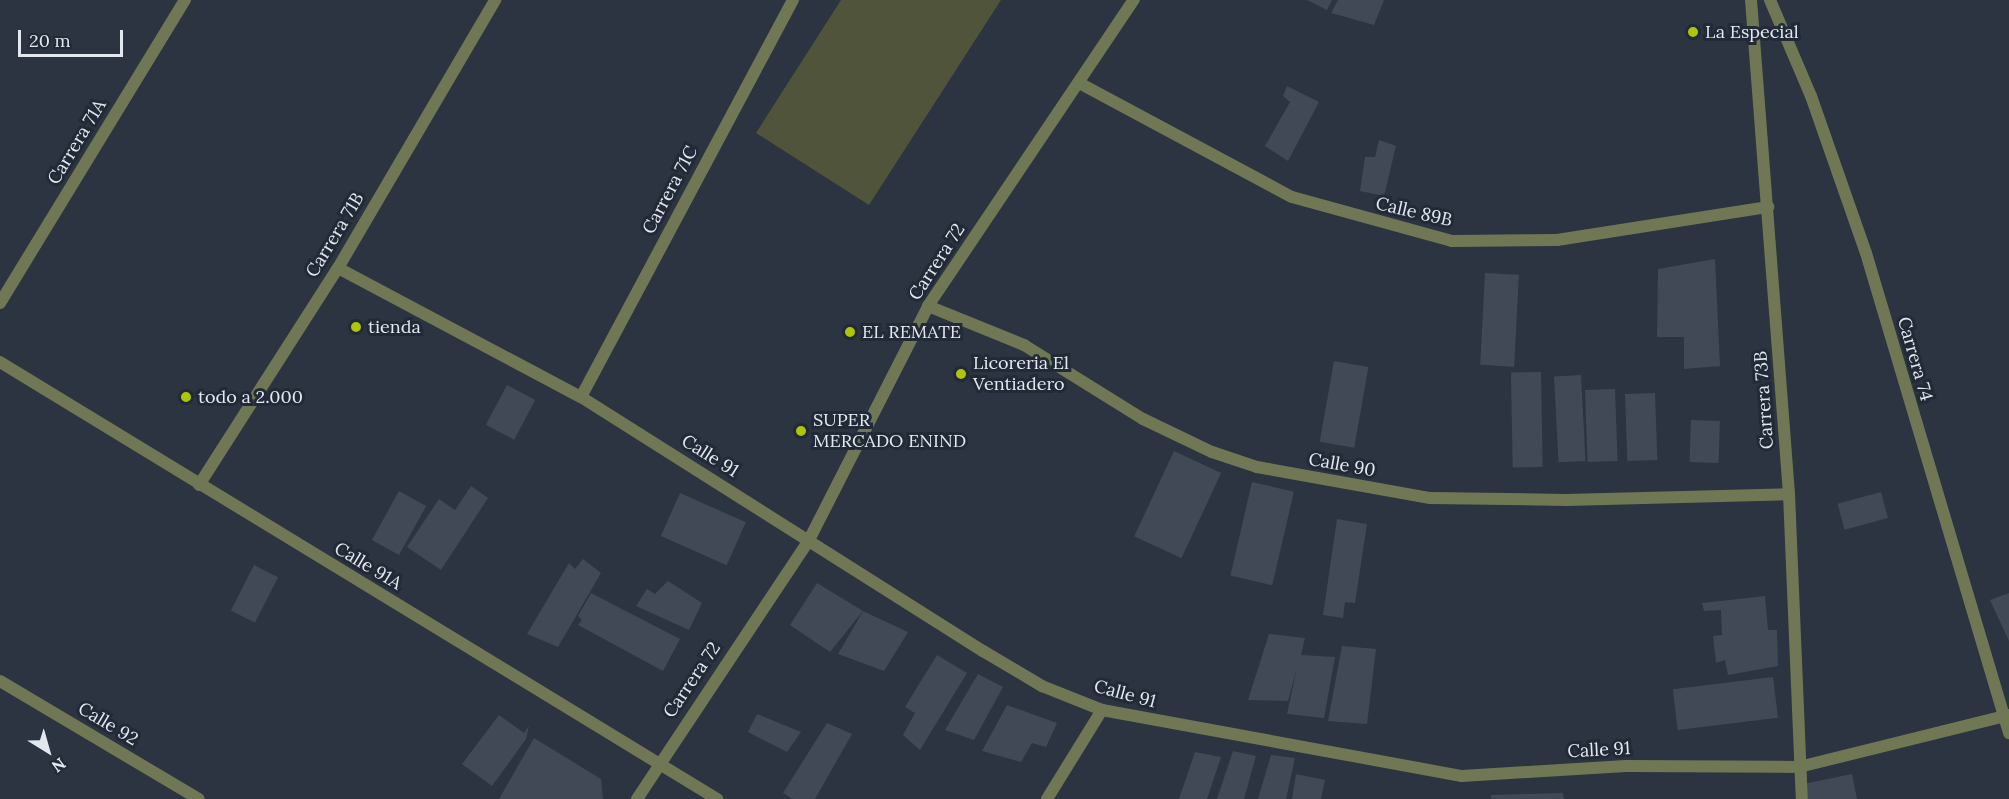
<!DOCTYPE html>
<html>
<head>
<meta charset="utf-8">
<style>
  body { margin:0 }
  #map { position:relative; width:2009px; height:799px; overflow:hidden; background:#2b3440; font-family:Lora,serif }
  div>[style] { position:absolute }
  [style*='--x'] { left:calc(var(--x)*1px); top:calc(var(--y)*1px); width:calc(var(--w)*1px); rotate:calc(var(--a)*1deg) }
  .green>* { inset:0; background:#4f543a }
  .building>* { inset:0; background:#414957; transform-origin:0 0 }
  .minor>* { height:12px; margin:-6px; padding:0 6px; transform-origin:6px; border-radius:6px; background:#707755 }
  .tertiary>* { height:12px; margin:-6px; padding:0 6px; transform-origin:6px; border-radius:6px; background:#707755 }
  .dots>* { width:16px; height:16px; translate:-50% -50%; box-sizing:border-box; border:3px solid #212a36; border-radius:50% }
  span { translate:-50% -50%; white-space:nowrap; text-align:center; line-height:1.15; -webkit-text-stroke:6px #212a36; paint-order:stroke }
  .poi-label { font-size:18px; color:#e3e8f0 }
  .left { translate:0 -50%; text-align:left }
  .street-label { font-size:18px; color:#e3e8f0 }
  .north { position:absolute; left:18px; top:721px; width:60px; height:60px; -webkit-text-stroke:4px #212a36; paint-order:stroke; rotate:143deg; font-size:16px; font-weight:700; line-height:24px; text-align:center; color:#e3e8f0 }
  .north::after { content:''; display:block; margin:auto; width:21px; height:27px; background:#e3e8f0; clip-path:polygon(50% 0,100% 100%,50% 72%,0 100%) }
  .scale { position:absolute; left:18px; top:30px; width:105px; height:27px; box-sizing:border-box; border:3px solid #e3e8f0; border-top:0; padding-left:8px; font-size:18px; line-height:21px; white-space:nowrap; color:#e3e8f0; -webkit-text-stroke:4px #212a36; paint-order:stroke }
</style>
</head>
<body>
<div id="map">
  <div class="green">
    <div style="clip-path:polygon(841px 0,1001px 0,869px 205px,756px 133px)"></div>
  </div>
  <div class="building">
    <div style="clip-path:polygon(1307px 0,1332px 0,1327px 10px)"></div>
    <div style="clip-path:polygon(1338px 0,1384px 0,1374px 25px,1331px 13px)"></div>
    <div style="clip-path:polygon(1287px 86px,1319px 102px,1288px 161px,1265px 146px,1290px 102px,1283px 96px)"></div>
    <div style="clip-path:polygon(1379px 140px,1396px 146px,1384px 196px,1360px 191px,1365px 157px,1375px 157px)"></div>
    <div style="clip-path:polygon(1715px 259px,1720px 366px,1684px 369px,1684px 337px,1657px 337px,1658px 269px)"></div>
    <div style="left:1485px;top:273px;width:34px;height:92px;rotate:3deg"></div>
    <div style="left:1334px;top:361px;width:35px;height:82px;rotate:10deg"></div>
    <div style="left:1541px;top:372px;width:95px;height:30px;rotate:89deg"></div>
    <div style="left:1581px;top:375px;width:86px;height:27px;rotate:87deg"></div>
    <div style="left:507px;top:385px;width:32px;height:45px;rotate:28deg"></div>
    <div style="left:1615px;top:389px;width:72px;height:30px;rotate:88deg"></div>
    <div style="left:1655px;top:393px;width:67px;height:30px;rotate:88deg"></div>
    <div style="left:1691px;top:420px;width:29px;height:42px;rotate:2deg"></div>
    <div style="left:1174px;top:451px;width:52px;height:94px;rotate:25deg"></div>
    <div style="left:1252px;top:482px;width:43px;height:96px;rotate:13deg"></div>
    <div style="clip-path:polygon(471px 486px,488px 498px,441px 570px,407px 547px,439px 499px,455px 510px)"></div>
    <div style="left:399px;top:491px;width:31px;height:56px;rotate:29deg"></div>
    <div style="left:1881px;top:492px;width:27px;height:45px;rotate:75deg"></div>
    <div style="left:680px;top:493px;width:72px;height:47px;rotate:24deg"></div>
    <div style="clip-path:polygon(1337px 519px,1367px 524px,1355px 603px,1345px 602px,1343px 618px,1323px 615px)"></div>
    <div style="clip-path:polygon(583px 559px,601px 573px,558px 647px,527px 634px,569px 563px,575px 569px)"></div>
    <div style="left:254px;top:565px;width:27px;height:51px;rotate:27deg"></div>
    <div style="clip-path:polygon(668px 581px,702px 603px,689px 630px,636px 606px,647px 589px,655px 594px)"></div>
    <div style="clip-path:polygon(817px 583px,863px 611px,830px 652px,790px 625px)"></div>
    <div style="clip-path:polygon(591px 593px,680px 639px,663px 671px,578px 625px,582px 620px,578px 616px)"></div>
    <div style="clip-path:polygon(2009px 593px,2009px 641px,1990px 600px)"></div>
    <div style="clip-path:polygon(1765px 596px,1768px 630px,1777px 630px,1778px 666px,1728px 675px,1725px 660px,1716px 663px,1713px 636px,1722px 635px,1721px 610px,1704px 611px,1702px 603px)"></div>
    <div style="clip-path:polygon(863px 611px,908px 632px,884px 671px,838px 654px)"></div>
    <div style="clip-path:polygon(1269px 634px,1305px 638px,1301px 655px,1335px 657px,1324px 718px,1287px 714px,1297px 668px,1288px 701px,1248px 700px)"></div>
    <div style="clip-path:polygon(1342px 646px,1376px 649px,1367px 724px,1328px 721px)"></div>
    <div style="clip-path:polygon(937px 655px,967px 673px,920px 750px,903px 735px,915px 713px,905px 707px)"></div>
    <div style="clip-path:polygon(978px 674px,1003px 687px,974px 740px,945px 730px)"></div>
    <div style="left:1773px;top:677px;width:41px;height:101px;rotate:83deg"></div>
    <div style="clip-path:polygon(1007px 705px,1057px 723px,1046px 747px,1032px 743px,1021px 762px,982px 751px)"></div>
    <div style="clip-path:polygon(757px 714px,801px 732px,787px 752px,748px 732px)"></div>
    <div style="clip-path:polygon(499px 715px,524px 733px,529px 726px,526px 739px,492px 786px,462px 764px)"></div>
    <div style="clip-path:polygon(827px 723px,852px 734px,815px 799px,793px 799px,783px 793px)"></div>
    <div style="clip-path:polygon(534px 738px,601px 779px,603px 799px,499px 799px)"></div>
    <div style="clip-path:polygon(1233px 751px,1256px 756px,1244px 799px,1217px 799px)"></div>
    <div style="clip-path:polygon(1195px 752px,1221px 757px,1207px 799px,1179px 799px)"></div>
    <div style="clip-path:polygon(1271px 755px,1295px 758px,1286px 799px,1258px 799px)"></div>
    <div style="clip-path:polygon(1296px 774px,1325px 780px,1321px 799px,1292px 799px)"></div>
    <div style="clip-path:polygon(1852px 774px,1857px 799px,1806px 799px,1803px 784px)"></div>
    <div style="clip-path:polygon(1563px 793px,1564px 799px,1491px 799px,1491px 795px)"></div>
  </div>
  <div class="minor">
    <div style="--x:1751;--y:0;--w:495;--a:85.6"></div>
    <div style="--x:1789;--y:494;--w:305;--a:87.6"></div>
    <div style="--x:1770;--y:0;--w:104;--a:66.9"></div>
    <div style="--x:1811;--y:96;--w:166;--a:70.7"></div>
    <div style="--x:1866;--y:253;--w:501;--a:73.41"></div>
    <div style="--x:1081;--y:84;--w:239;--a:28.2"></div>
    <div style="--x:1292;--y:197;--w:166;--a:15.4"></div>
    <div style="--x:1452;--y:241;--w:105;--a:-0.5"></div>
    <div style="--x:1557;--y:240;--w:214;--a:-8.9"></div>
    <div style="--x:338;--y:268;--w:275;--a:28"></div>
    <div style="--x:581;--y:397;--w:476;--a:32.3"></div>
    <div style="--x:983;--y:651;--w:69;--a:30.7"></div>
    <div style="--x:1042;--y:686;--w:65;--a:21.8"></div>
    <div style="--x:1102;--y:710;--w:366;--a:10.4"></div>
    <div style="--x:1462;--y:776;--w:164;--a:-3.5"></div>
    <div style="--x:1626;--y:766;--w:173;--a:0.3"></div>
    <div style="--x:1799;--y:767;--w:216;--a:-13.9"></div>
    <div style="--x:928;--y:306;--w:104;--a:22.1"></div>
    <div style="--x:1024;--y:345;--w:140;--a:31.9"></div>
    <div style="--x:1143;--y:419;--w:76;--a:25.6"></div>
    <div style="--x:1212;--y:452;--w:47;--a:18.4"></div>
    <div style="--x:1257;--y:467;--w:176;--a:10.2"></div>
    <div style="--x:1430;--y:498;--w:136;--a:0.8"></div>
    <div style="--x:1566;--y:500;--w:223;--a:-1.5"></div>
    <div style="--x:581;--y:397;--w:450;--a:-61.9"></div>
    <div style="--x:199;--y:485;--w:258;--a:-57.4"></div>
    <div style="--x:338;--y:268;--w:311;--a:-59.6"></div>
    <div style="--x:0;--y:681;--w:231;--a:30.7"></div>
    <div style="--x:637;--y:799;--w:311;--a:-56.4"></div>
    <div style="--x:809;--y:540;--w:263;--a:-63"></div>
    <div style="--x:928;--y:306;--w:369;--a:-56.1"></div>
    <div style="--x:1047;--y:799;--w:105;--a:-58.3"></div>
  </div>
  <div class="tertiary">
    <div style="--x:0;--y:303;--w:355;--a:-58.6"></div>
    <div style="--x:0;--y:362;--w:840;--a:31.36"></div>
  </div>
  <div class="dots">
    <div style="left:1693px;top:32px;background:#afc507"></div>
    <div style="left:356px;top:327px;background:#afc507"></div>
    <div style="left:850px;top:332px;background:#afc507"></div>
    <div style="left:961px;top:374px;background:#afc507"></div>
    <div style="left:186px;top:397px;background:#afc507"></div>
    <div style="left:801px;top:431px;background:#afc507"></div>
  </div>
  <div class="poi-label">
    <span class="left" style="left:1705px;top:32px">La Especial</span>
    <span class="left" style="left:368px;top:327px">tienda</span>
    <span class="left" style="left:862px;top:332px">EL REMATE</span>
    <span class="left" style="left:973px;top:374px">Licoreria El<br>Ventiadero</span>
    <span class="left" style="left:198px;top:397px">todo a 2.000</span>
    <span class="left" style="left:813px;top:431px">SUPER<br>MERCADO ENIND</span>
  </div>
  <div class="street-label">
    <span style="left:77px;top:142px;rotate:-59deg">Carrera 71A</span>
    <span style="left:670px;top:190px;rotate:-62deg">Carrera 71C</span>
    <span style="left:1414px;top:212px;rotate:13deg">Calle 89B</span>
    <span style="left:335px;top:235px;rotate:-59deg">Carrera 71B</span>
    <span style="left:937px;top:262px;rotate:-57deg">Carrera 72</span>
    <span style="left:1915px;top:359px;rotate:74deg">Carrera 74</span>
    <span style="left:1764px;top:400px;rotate:-94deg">Carrera 73B</span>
    <span style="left:710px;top:456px;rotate:32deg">Calle 91</span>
    <span style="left:1342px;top:465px;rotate:10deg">Calle 90</span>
    <span style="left:368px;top:566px;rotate:31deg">Calle 91A</span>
    <span style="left:692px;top:680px;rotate:-56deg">Carrera 72</span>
    <span style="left:1125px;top:694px;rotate:15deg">Calle 91</span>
    <span style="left:108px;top:724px;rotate:31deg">Calle 92</span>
    <span style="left:1599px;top:750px;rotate:-3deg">Calle 91</span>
  </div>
  <div class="north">N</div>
  <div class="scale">20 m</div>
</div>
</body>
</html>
